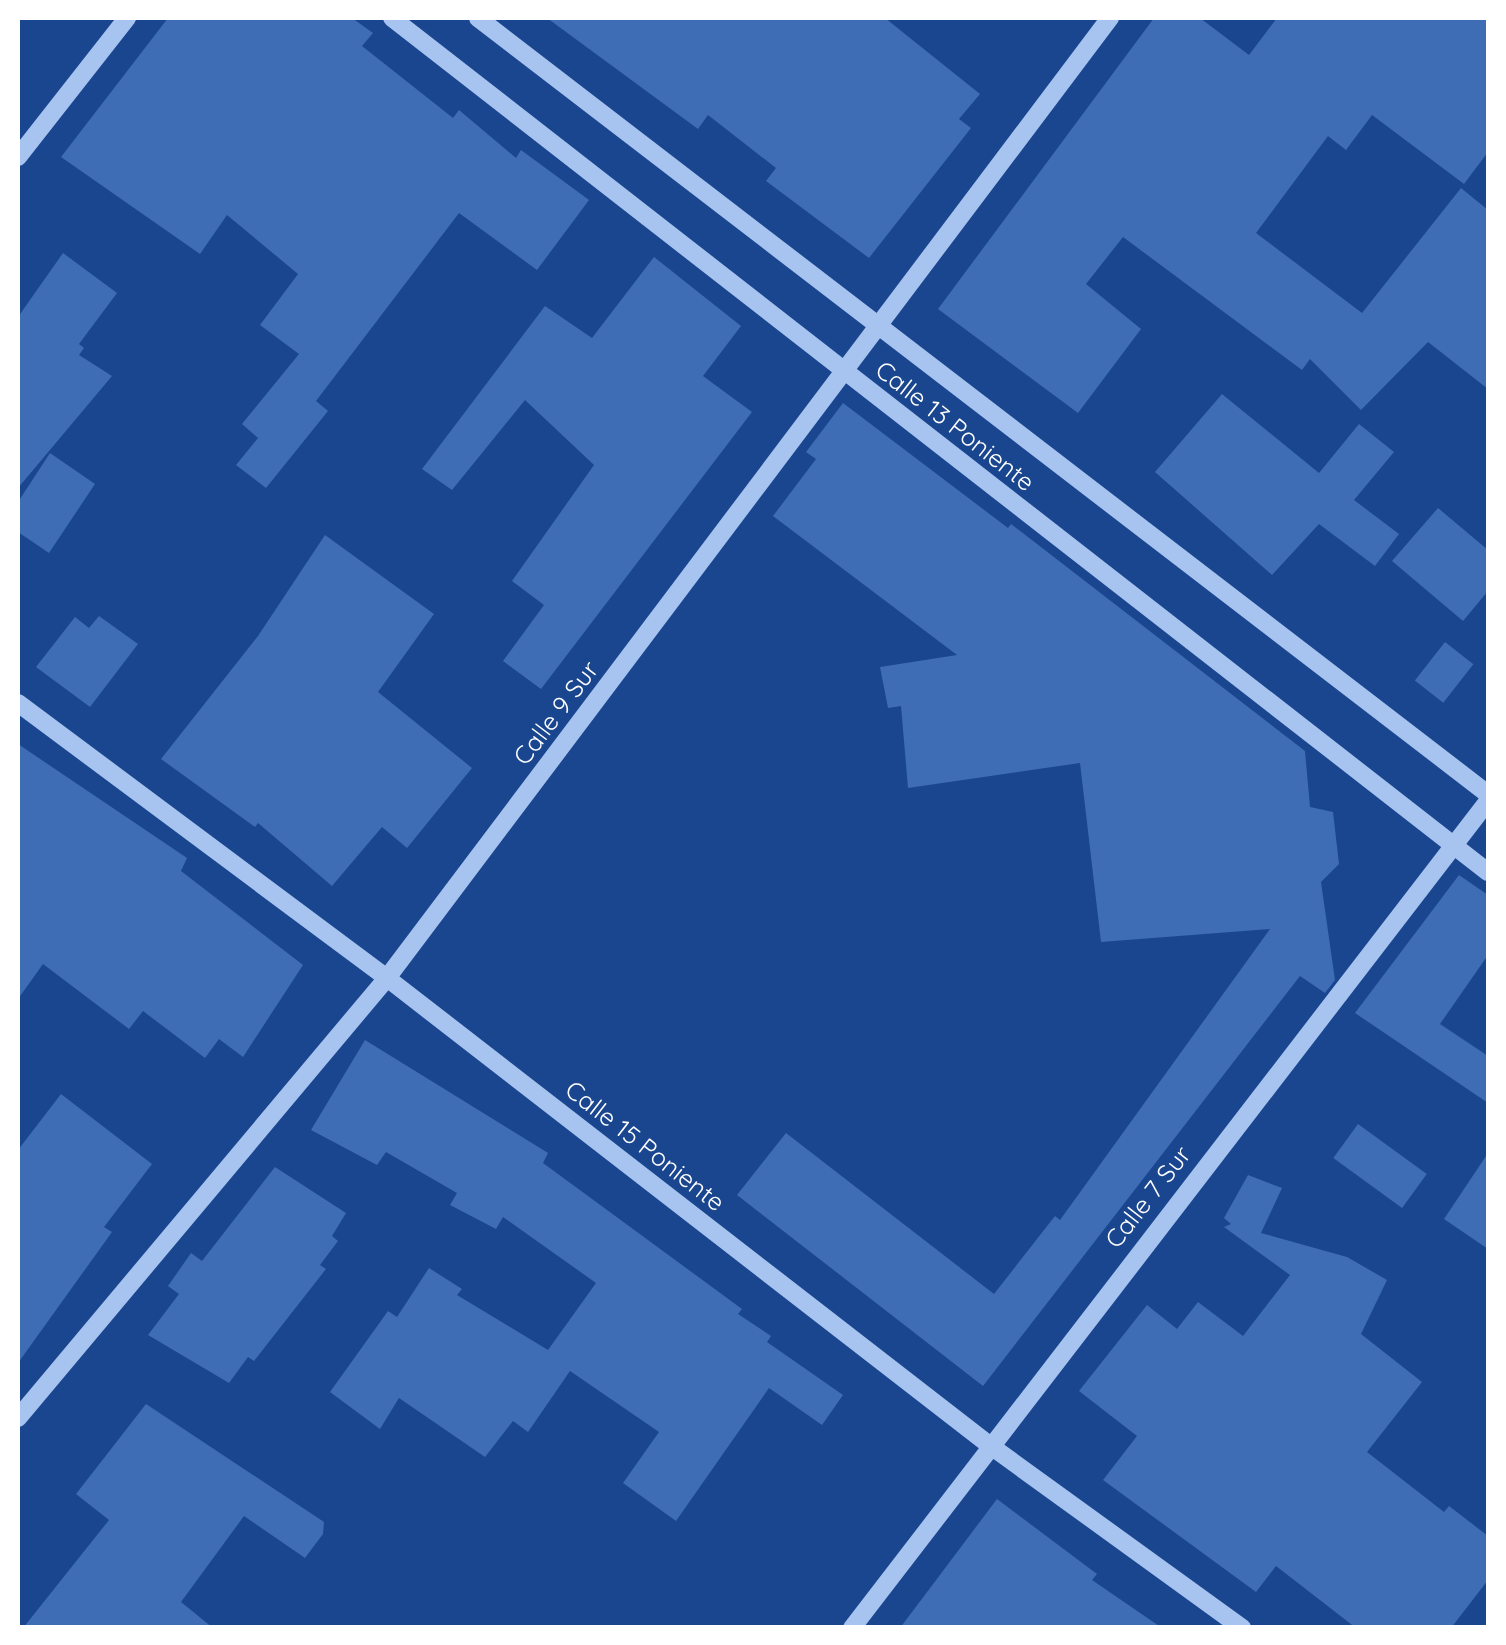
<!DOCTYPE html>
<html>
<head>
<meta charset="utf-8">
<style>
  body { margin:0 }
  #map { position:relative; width:1506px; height:1645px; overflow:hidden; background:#19468f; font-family:Quicksand,sans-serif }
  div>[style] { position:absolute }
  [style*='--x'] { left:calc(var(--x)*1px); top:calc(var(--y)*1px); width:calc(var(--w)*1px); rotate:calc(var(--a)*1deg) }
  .building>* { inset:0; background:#3e6cb5; transform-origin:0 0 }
  .minor>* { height:18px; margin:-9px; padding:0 9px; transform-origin:9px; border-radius:9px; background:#a7c3ef }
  span { translate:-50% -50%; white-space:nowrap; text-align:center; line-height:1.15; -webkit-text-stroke:8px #19468f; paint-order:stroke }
  .street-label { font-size:25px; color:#fff }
  .frame { position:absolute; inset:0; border:20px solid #fff; pointer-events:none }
</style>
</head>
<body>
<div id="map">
  <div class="building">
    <div style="clip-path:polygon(168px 18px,352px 18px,373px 33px,362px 46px,453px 118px,459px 110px,516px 158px,521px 150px,589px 200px,537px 270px,459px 213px,316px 401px,328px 411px,266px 488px,236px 465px,258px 438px,242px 424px,299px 354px,260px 325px,298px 274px,227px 215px,200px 254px,61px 157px)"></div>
    <div style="clip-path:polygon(547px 18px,885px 18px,980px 94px,959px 119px,971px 128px,869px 258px,766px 181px,776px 168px,708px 115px,698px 129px)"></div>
    <div style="clip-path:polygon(1154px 18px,1200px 18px,1249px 55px,1277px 18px,1488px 18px,1488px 152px,1464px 184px,1372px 115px,1346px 150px,1328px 136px,1256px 233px,1362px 313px,1461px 188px,1488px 210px,1488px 389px,1428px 342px,1361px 410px,1310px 359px,1302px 370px,1123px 237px,1086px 284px,1141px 329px,1078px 413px,938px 309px)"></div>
    <div style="clip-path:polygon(63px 253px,117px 293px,79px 344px,84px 348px,79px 355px,112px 376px,18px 488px,18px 317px)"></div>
    <div style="clip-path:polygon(654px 257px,741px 326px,703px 376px,752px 412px,541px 689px,503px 661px,544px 605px,512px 581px,594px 465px,525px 400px,452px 490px,422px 469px,545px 306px,592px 338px)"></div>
    <div style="clip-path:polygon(1222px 394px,1319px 473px,1359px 424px,1394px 452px,1354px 500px,1399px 534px,1375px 566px,1319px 524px,1272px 575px,1155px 472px)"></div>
    <div style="clip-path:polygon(843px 403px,1008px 528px,1011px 524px,1305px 751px,1310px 807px,1333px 812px,1339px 864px,1321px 882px,1335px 980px,1325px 993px,1300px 976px,983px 1386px,737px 1195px,786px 1133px,994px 1294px,1055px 1216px,1060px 1220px,1270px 929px,1101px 942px,1080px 763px,908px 788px,901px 706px,888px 708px,880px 667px,957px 655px,773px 516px,816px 459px,806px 452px)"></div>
    <div style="clip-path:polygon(50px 453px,95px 484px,49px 553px,18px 532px,18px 502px)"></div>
    <div style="clip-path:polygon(1438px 508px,1488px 550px,1488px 591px,1463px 621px,1392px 561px)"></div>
    <div style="clip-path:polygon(325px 535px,434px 614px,378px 692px,472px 768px,407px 848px,382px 827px,332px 886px,258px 823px,255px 827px,161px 759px,258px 636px)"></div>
    <div style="clip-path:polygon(99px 616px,138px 644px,90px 707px,36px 667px,75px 617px,89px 628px)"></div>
    <div style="left:1445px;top:642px;width:36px;height:49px;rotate:38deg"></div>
    <div style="clip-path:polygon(18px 744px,187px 858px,181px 871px,303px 965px,243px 1057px,219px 1039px,205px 1058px,143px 1011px,129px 1029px,43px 964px,18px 999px)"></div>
    <div style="clip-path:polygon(1459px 875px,1488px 895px,1488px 955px,1440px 1024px,1488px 1056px,1488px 1103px,1355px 1013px)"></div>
    <div style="clip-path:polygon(365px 1040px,548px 1153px,543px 1163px,742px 1309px,738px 1314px,771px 1336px,767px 1342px,843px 1395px,822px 1425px,769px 1388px,676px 1521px,623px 1483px,659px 1432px,570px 1371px,528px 1432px,513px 1421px,485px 1457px,399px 1398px,380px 1429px,330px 1392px,388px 1311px,397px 1317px,429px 1268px,462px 1289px,457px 1295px,548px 1350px,596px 1283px,503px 1217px,496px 1229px,450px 1205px,457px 1193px,386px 1152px,377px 1165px,311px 1130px)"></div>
    <div style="clip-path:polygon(61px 1094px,152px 1164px,104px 1227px,112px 1232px,18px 1363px,18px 1150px)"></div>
    <div style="left:1358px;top:1124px;width:85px;height:42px;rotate:36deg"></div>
    <div style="clip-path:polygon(1488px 1153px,1488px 1249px,1444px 1219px)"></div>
    <div style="clip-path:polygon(275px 1167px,346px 1213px,332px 1236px,338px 1241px,320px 1265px,326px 1269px,254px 1361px,248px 1357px,229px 1383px,148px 1335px,179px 1294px,168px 1286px,191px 1253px,202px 1261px)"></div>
    <div style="clip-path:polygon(1248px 1175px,1282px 1188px,1261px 1233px,1347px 1257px,1387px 1280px,1361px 1334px,1422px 1382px,1367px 1452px,1444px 1512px,1449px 1506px,1488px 1536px,1488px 1580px,1451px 1628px,1356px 1628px,1276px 1566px,1256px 1592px,1103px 1480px,1137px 1436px,1079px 1391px,1147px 1305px,1177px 1329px,1198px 1302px,1243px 1336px,1290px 1275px,1224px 1227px,1231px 1224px,1224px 1218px)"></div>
    <div style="clip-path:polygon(146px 1404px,324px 1522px,323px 1534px,305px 1558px,244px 1516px,181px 1602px,213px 1628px,23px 1628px,109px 1520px,76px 1494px)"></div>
    <div style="clip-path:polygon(997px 1499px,1097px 1574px,1092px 1580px,1162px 1628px,900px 1628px)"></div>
  </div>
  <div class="minor">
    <div style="--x:392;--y:18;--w:1389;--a:37.93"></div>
    <div style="--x:478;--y:18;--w:1274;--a:37.54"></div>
    <div style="--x:18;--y:157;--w:177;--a:-51.9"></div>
    <div style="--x:18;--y:703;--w:460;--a:36.7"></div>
    <div style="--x:387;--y:978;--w:760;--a:37.79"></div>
    <div style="--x:988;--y:1444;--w:314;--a:35.9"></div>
    <div style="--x:18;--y:1418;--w:574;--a:-50.02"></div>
    <div style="--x:387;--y:978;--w:1202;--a:-53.02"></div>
    <div style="--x:852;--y:1628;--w:1043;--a:-52.44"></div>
  </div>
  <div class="street-label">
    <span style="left:955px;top:426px;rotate:38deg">Calle 13 Poniente</span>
    <span style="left:556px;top:713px;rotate:-53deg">Calle 9 Sur</span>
    <span style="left:645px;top:1146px;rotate:38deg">Calle 15 Poniente</span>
    <span style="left:1148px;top:1197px;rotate:-52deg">Calle 7 Sur</span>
  </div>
  <div class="frame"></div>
</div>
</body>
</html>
